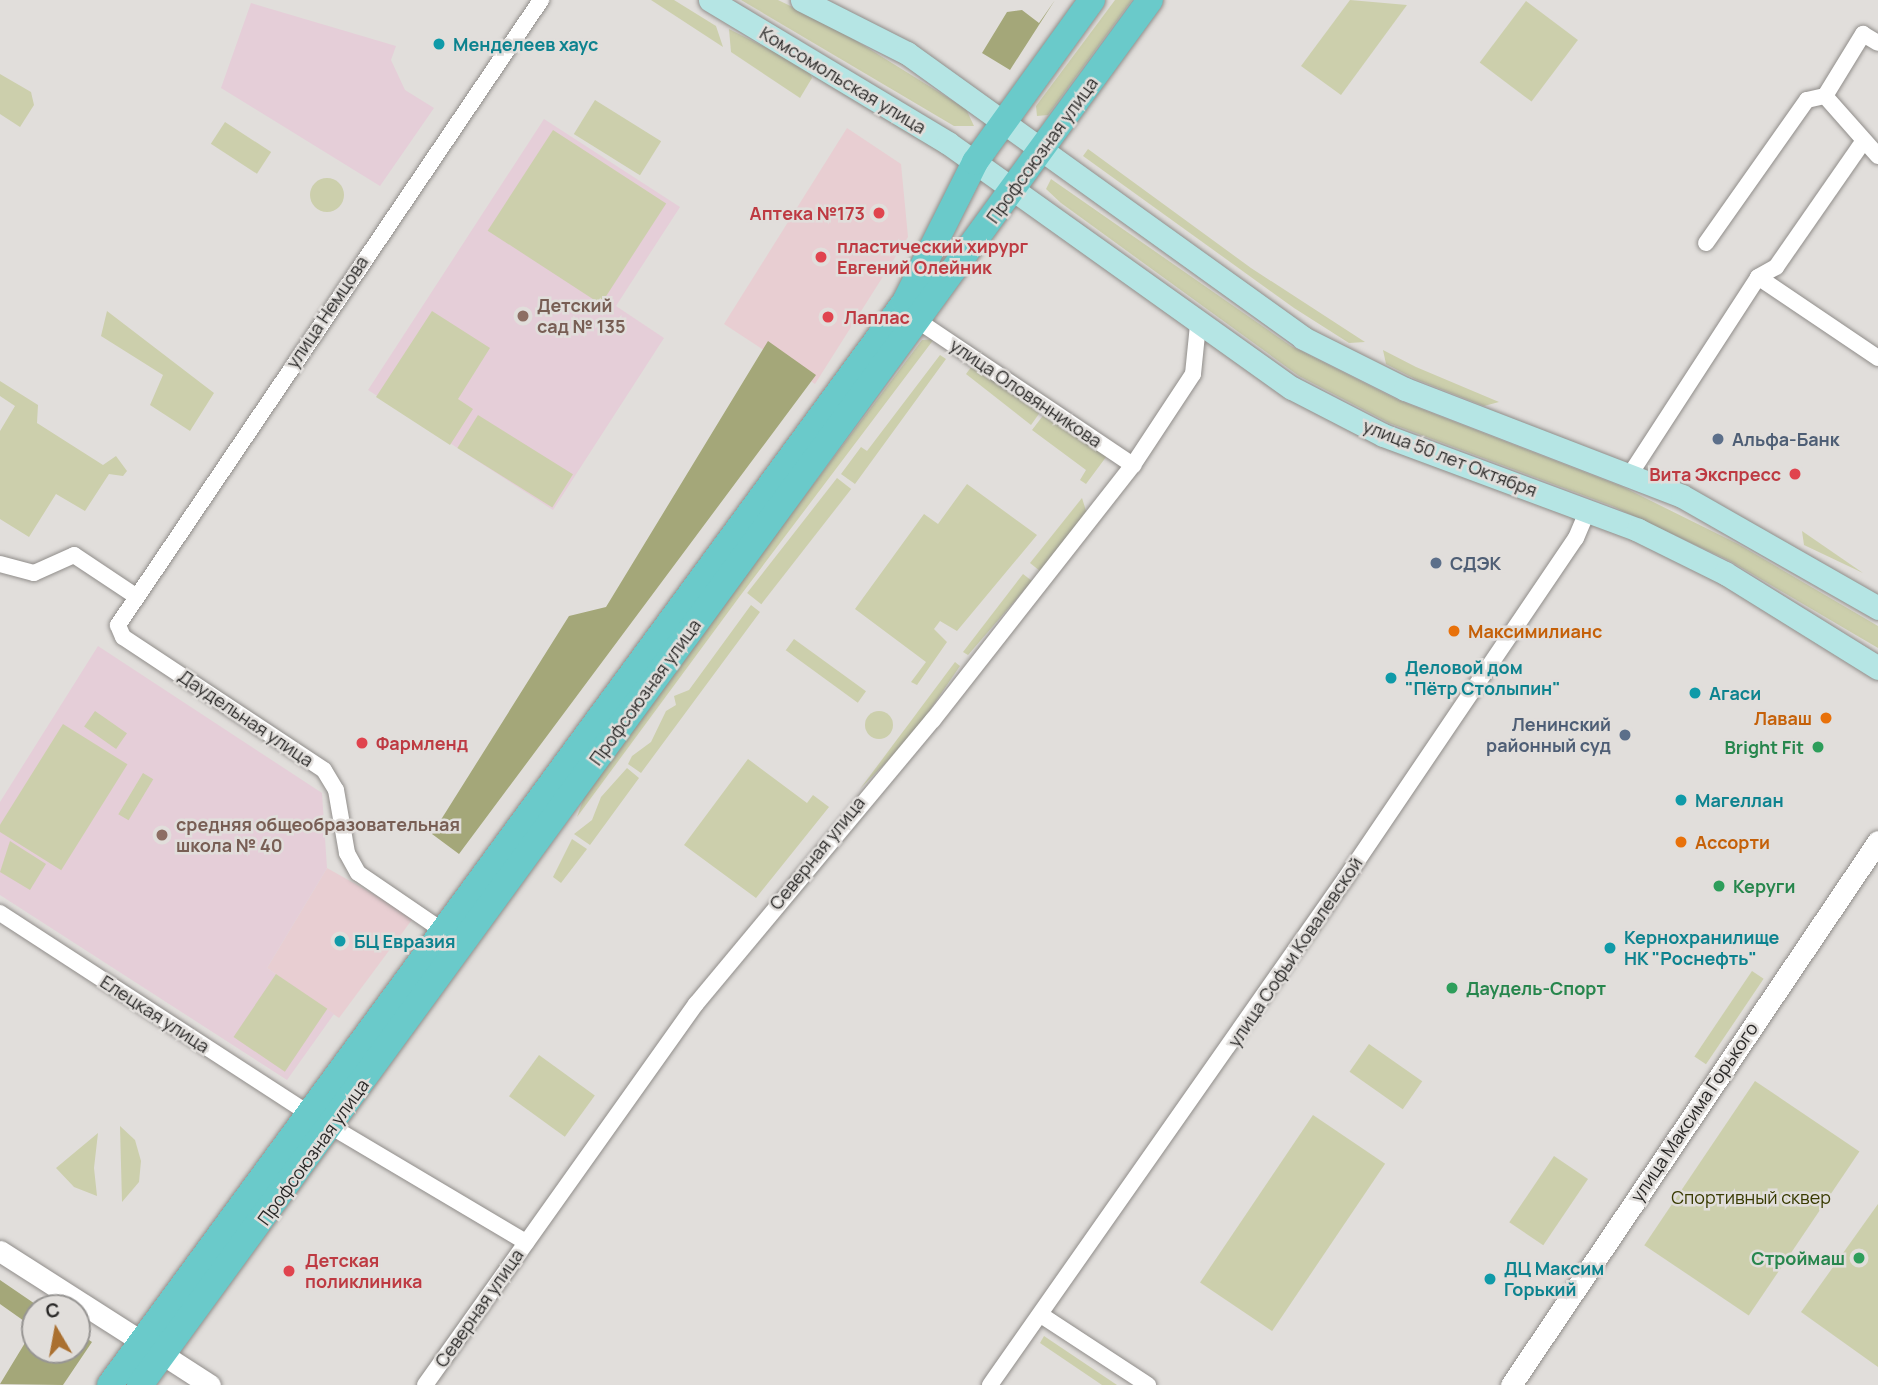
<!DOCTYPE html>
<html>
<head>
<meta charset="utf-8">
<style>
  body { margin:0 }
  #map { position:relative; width:1878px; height:1385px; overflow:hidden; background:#e1dedb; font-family:Manrope,sans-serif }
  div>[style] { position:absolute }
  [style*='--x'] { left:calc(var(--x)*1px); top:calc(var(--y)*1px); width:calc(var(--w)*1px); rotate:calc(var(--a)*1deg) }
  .commercial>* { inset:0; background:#e8ced2 }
  .education>* { inset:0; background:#e5ced8 }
  .green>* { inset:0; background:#cccfac; transform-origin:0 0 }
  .round { border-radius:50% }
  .forest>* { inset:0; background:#a4a779 }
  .roads { filter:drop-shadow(0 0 2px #908d8a) drop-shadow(0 0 2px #908d8a) }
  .minor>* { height:16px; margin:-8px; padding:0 8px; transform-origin:8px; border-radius:8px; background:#fff }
  .tertiary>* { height:21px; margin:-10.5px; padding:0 10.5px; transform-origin:10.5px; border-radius:10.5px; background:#fff }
  .secondary>* { height:23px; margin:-11.5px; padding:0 11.5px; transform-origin:11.5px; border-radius:11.5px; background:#b5e5e4 }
  .primary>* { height:26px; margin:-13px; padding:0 13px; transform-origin:13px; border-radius:13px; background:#6acaca }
  .dots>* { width:19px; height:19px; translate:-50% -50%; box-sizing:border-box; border:4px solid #e1dedb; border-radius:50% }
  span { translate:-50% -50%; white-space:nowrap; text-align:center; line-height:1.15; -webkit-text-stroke:5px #e1dedb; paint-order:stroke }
  .culture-label { font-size:18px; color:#0d838f; font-weight:700 }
  .left { translate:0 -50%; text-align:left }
  .street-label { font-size:18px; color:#292827 }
  .health-label { font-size:18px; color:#be3a42; font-weight:700 }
  .right { translate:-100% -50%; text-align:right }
  .education-label { font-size:18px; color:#785e54; font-weight:700 }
  .service-label { font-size:18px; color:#4e5e75; font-weight:700 }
  .food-label { font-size:18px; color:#c56008; font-weight:700 }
  .leisure-label { font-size:18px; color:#27864d; font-weight:700 }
  .park-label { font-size:18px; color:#383a00 }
  .north { position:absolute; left:21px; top:1294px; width:70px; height:70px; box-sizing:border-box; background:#e1dedb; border:2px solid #979593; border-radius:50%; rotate:350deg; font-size:19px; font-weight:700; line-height:28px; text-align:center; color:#292827 }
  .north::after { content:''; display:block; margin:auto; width:24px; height:32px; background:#aa7030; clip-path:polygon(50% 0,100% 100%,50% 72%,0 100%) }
</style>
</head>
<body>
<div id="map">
  <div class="commercial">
    <div style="clip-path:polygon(847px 128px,901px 164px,908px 237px,815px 384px,724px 324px)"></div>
    <div style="clip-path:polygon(327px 868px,414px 917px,339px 1018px,267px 968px)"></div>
  </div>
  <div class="education">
    <div style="clip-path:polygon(251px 3px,396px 46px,391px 60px,405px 90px,434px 108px,380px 186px,221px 88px)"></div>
    <div style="clip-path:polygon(544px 119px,680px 207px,616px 306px,664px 338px,553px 510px,368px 390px)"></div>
    <div style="clip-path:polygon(98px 646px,322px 793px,327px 868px,267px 968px,334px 1014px,287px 1080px,0 895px,0 802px)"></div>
  </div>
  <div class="green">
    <div style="clip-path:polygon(651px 0,674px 0,716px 26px,723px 47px)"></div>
    <div style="clip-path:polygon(741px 0,778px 0,834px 27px,966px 109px,974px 126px,954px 126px)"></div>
    <div style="clip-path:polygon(1115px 0,1132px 0,1048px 115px,1037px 116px,1036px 106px)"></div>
    <div style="clip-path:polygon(1350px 0,1407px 5px,1341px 95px,1301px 66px)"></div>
    <div style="left:1526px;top:1px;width:65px;height:77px;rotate:37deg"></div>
    <div style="clip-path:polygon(729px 29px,808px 69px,812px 78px,800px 98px,731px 52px)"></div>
    <div style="clip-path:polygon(0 74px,31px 92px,34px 105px,20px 127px,0 114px)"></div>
    <div style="left:595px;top:100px;width:78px;height:40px;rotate:32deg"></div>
    <div style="left:225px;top:122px;width:55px;height:26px;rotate:33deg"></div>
    <div style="left:553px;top:130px;width:135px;height:120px;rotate:33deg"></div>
    <div style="clip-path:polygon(1088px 149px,1251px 268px,1365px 342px,1349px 343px,1294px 308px,1083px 156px)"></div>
    <div class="round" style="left:310px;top:178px;width:34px;height:34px"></div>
    <div style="clip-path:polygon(1051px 179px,1291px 346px,1398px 400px,1623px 487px,1738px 544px,1878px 626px,1878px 648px,1730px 561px,1612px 506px,1389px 423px,1299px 376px,1061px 203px,1046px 189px)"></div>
    <div style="clip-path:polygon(107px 311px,214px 393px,190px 431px,150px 405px,163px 375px,101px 336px)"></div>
    <div style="clip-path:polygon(432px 311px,490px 348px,458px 399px,473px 409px,450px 445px,376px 397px)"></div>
    <div style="clip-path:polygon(934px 339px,740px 596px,577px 817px,588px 786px,664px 683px,922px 340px)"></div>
    <div style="clip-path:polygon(1383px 350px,1416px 367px,1499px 402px,1484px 406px,1415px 379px,1386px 364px)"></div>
    <div style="clip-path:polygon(940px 355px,946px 359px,855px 484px,841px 474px,861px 447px,867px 451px)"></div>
    <div style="clip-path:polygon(972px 366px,1041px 411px,1031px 425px,966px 374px)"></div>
    <div style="clip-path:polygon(0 381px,38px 405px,37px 423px,103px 465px,116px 456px,127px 471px,123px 476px,109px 474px,85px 511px,56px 494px,29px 537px,0 519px,0 431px,15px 406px,0 396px)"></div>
    <div style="clip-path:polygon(1045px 413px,1109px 453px,1086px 484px,1080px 480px,1086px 470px,1032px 430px)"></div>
    <div style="left:478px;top:415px;width:112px;height:39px;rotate:32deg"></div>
    <div style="left:837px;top:478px;width:18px;height:146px;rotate:38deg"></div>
    <div style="clip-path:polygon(967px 484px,1037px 535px,957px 631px,940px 621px,934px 629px,947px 642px,917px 685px,911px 682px,926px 662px,855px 609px,924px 514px,938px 524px)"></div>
    <div style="clip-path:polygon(1082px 498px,1087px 514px,1040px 571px,1030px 563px)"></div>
    <div style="clip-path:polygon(1802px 531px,1863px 573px,1804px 545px)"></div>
    <div style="clip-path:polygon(1023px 574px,1032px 581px,968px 655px,963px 652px)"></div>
    <div style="clip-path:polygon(751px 605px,760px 612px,641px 773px,628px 764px,632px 756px,651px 742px,666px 711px,676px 705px,674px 696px,689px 690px)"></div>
    <div style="left:794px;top:639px;width:89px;height:14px;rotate:36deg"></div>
    <div style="clip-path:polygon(955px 662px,960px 666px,912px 736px,860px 789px)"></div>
    <div class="round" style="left:865px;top:711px;width:28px;height:28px"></div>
    <div style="left:95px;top:711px;width:39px;height:19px;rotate:35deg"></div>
    <div style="left:63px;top:724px;width:76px;height:125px;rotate:32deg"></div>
    <div style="clip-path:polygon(748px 759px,807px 803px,813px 795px,829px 807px,756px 898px,684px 845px)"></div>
    <div style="clip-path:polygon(627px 768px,639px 778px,590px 845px,574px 834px,592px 820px,601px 797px)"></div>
    <div style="left:143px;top:773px;width:12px;height:48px;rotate:31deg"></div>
    <div style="clip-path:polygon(572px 839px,587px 849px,561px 883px,553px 877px)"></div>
    <div style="clip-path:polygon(10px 841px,46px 864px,30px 890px,0 872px)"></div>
    <div style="left:1752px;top:971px;width:14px;height:103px;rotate:34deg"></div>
    <div style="left:276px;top:974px;width:62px;height:76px;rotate:34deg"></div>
    <div style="left:1369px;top:1044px;width:65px;height:34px;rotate:35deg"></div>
    <div style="left:539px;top:1055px;width:69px;height:51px;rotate:36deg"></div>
    <div style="left:1755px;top:1081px;width:126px;height:198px;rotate:34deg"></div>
    <div style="left:1313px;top:1115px;width:87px;height:202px;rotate:34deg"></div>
    <div style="clip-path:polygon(120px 1126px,135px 1140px,141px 1161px,139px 1182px,122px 1202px)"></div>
    <div style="clip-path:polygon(98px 1133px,94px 1168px,97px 1196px,74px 1187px,56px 1168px)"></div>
    <div style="left:1554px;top:1156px;width:41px;height:80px;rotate:34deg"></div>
    <div style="clip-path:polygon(1878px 1204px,1878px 1367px,1801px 1312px)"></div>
    <div style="clip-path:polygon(1044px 1336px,1117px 1385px,1102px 1385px,1040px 1343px)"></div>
  </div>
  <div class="forest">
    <div style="clip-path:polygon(1055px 0,1010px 70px,982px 53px,1007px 12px,1022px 10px,1039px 23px)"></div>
    <div style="clip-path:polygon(768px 341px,816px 375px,459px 854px,432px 834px,569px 616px,606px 607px)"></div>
    <div style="clip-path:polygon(0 1280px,41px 1308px,35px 1308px,35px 1350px,77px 1350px,77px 1332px,92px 1342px,63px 1385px,0 1384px,34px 1328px,0 1304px)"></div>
  </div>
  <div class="roads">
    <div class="minor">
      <div style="--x:1825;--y:96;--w:80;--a:48.5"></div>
      <div style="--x:1706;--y:243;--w:175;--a:-54.8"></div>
      <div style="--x:1807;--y:100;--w:18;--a:-13"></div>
      <div style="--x:1825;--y:96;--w:73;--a:-58.5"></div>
      <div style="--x:1863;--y:34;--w:17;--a:31"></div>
      <div style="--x:1758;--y:277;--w:145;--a:34"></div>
      <div style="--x:920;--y:322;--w:257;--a:33.9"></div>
      <div style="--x:1629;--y:476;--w:237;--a:-57"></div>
      <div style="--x:1758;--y:277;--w:21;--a:-29"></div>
      <div style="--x:1776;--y:267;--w:152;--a:-55.2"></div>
      <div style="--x:0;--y:564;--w:35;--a:15"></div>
      <div style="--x:34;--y:573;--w:44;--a:-24.2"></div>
      <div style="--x:74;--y:555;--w:72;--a:33.7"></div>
      <div style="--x:0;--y:913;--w:371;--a:33"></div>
      <div style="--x:449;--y:935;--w:110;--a:-145.7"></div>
      <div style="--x:358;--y:873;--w:23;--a:-119"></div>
      <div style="--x:347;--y:853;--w:64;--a:-99.9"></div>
      <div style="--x:336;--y:790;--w:23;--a:-121"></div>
      <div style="--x:324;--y:770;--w:241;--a:-146.5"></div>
      <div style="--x:123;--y:637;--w:13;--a:-113"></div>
      <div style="--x:118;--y:625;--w:755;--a:-55.91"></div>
      <div style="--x:332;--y:1127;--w:226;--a:30.7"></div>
      <div style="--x:1041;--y:1315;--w:128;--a:33.2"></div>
      <div style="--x:425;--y:1385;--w:468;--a:-54.6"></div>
      <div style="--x:696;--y:1004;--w:370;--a:-50.2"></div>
      <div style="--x:933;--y:720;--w:324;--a:-51.9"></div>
      <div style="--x:1133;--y:465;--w:109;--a:-56.6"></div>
      <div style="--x:1193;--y:374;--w:49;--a:-84.2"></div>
      <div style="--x:990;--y:1385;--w:618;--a:-54.95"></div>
      <div style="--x:1345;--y:879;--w:412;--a:-55.9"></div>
      <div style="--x:1576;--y:538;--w:30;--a:-67"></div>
    </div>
    <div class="tertiary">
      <div style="--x:0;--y:1251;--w:167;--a:32.6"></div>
      <div style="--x:162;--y:1354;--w:57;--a:32.9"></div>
      <div style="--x:1511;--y:1385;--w:656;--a:-56"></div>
    </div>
    <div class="secondary">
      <div style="--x:710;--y:0;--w:278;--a:31"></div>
      <div style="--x:948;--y:143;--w:422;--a:35.5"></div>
      <div style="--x:1292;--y:388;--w:102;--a:27.3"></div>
      <div style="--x:1383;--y:435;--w:272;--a:20.4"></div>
      <div style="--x:1638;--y:530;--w:97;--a:26.3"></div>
      <div style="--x:1725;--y:573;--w:180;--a:31.8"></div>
      <div style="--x:802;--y:0;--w:118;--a:26.8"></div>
      <div style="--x:907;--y:53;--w:488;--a:35.7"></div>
      <div style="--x:1303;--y:338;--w:114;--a:26.6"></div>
      <div style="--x:1405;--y:389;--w:297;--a:21.1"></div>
      <div style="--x:1682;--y:496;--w:226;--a:29.7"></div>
    </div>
    <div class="primary">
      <div style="--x:110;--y:1385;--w:1343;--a:-53.72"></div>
      <div style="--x:905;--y:302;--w:157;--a:-63.4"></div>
      <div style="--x:975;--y:162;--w:200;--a:-54.2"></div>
      <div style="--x:140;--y:1385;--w:1714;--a:-53.9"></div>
    </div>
  </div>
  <div class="dots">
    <div style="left:439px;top:44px;background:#0f9aa8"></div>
    <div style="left:879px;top:213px;background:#e0444e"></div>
    <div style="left:821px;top:257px;background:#e0444e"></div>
    <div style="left:523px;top:316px;background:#8d6e63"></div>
    <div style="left:828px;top:317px;background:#e0444e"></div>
    <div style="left:1718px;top:439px;background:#5c6f8a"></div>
    <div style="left:1795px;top:474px;background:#e0444e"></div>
    <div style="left:1436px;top:563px;background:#5c6f8a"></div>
    <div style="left:1454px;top:631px;background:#e8710a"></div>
    <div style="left:1391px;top:678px;background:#0f9aa8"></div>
    <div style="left:1695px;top:693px;background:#0f9aa8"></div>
    <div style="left:1826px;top:718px;background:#e8710a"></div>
    <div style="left:1625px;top:735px;background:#5c6f8a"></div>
    <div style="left:362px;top:743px;background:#e0444e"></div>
    <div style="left:1818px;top:747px;background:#2e9e5b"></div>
    <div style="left:1681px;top:800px;background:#0f9aa8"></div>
    <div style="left:162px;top:835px;background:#8d6e63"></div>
    <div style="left:1681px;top:842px;background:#e8710a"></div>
    <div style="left:1719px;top:886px;background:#2e9e5b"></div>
    <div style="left:340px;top:941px;background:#0f9aa8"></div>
    <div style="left:1610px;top:948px;background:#0f9aa8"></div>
    <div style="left:1452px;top:988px;background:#2e9e5b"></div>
    <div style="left:1859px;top:1258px;background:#2e9e5b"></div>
    <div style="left:289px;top:1271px;background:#e0444e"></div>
    <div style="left:1490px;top:1279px;background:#0f9aa8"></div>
  </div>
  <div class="culture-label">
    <span class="left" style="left:453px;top:44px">Менделеев хаус</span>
    <span class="left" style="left:1405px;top:678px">Деловой дом<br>"Пётр Столыпин"</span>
    <span class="left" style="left:1709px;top:693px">Агаси</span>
    <span class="left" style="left:1695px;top:800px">Магеллан</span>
    <span class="left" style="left:1624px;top:948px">Кернохранилище<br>НК "Роснефть"</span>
    <span class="left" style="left:354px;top:941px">БЦ Евразия</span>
    <span class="left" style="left:1504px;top:1279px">ДЦ Максим<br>Горький</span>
  </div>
  <div class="street-label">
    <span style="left:843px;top:80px;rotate:31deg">Комсомольская улица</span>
    <span style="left:1042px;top:150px;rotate:-54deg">Профсоюзная улица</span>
    <span style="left:327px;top:312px;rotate:-56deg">улица Немцова</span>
    <span style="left:1026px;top:393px;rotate:34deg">улица Оловянникова</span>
    <span style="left:1450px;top:458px;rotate:21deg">улица 50 лет Октября</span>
    <span style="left:645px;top:692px;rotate:-54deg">Профсоюзная улица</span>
    <span style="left:246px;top:718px;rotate:34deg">Даудельная улица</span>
    <span style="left:817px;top:853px;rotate:-51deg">Северная улица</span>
    <span style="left:1295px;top:952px;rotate:-56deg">улица Софьи Ковалевской</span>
    <span style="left:155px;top:1014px;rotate:33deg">Елецкая улица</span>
    <span style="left:1694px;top:1112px;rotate:-56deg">улица Максима Горького</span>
    <span style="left:313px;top:1152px;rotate:-54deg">Профсоюзная улица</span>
    <span style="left:479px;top:1308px;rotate:-55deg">Северная улица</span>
  </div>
  <div class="health-label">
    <span class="right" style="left:865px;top:213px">Аптека №173</span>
    <span class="left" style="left:837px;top:257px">пластический хирург<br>Евгений Олейник</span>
    <span class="left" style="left:844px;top:317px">Лаплас</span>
    <span class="right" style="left:1781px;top:474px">Вита Экспресс</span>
    <span class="left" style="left:376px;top:743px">Фармленд</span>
    <span class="left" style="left:305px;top:1271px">Детская<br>поликлиника</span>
  </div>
  <div class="education-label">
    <span class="left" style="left:537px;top:316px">Детский<br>сад № 135</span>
    <span class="left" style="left:176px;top:835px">средняя общеобразовательная<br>школа № 40</span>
  </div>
  <div class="service-label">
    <span class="left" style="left:1732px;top:439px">Альфа-Банк</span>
    <span class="left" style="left:1450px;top:563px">СДЭК</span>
    <span class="right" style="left:1611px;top:735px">Ленинский<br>районный суд</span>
  </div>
  <div class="food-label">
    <span class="left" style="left:1468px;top:631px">Максимилианс</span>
    <span class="right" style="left:1812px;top:718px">Лаваш</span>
    <span class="left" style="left:1695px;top:842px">Ассорти</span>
  </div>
  <div class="leisure-label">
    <span class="right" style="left:1804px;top:747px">Bright Fit</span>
    <span class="left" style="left:1733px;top:886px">Керуги</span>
    <span class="left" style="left:1466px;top:988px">Даудель-Спорт</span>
    <span class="right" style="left:1845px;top:1258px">Строймаш</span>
  </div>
  <div class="park-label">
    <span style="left:1751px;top:1197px">Спортивный сквер</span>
  </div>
  <div class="north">С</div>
</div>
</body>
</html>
